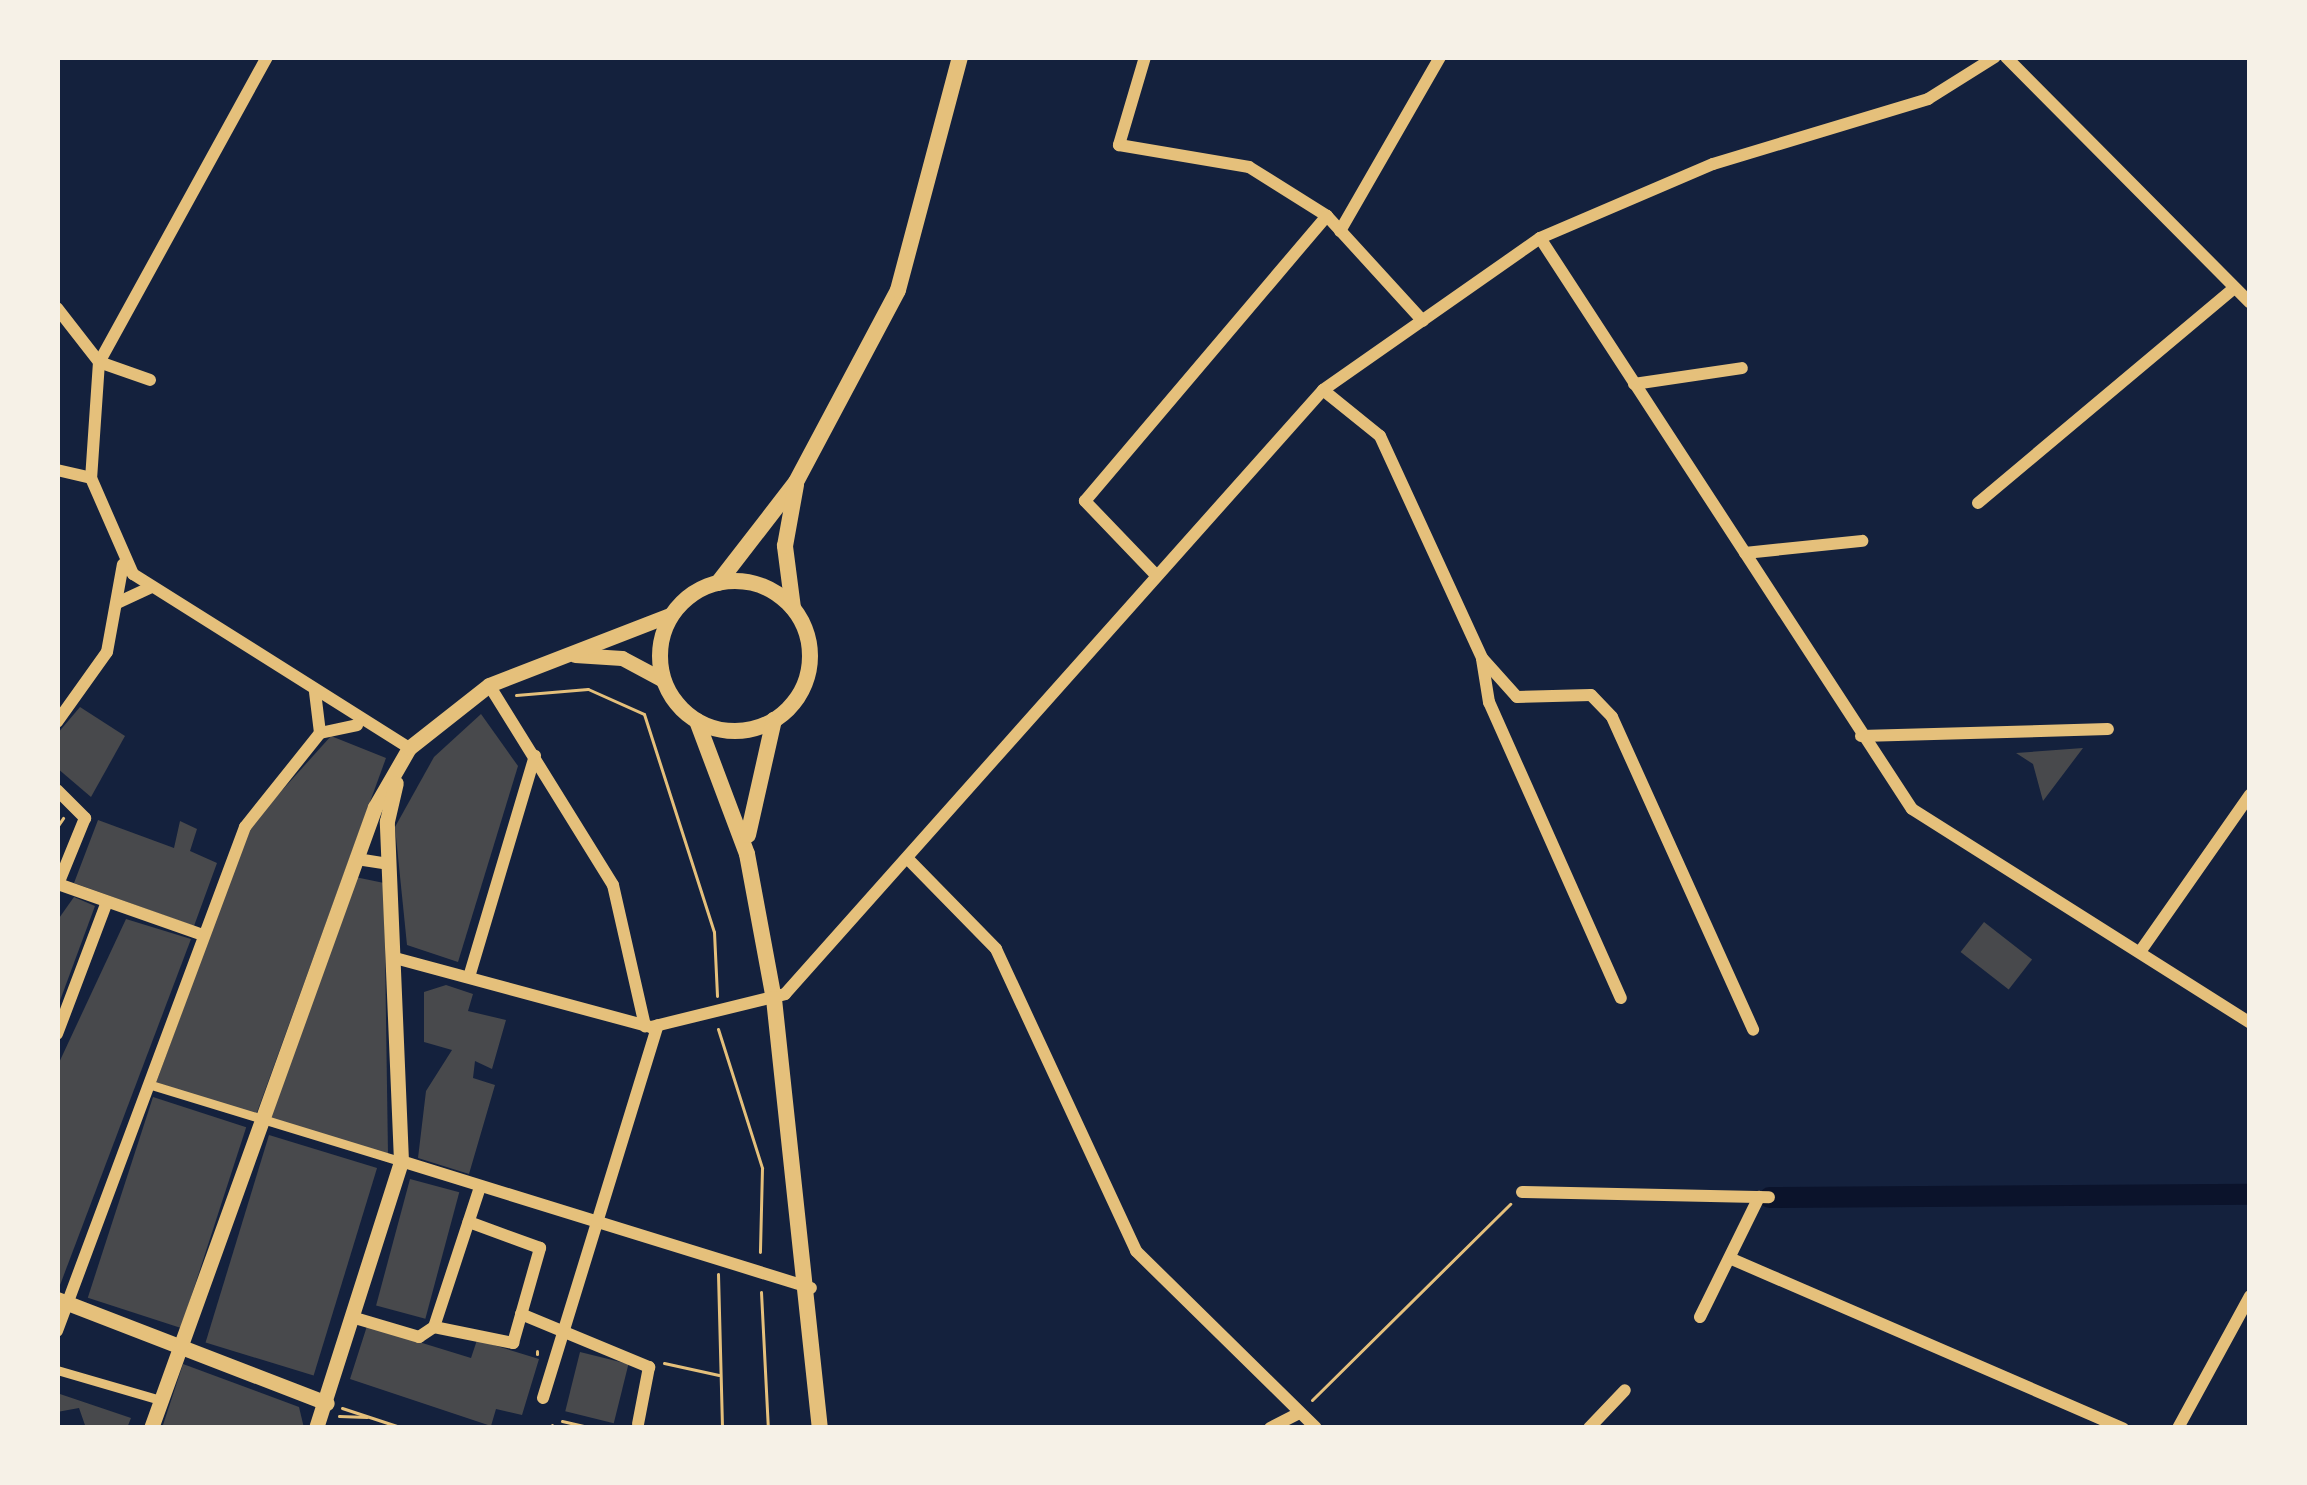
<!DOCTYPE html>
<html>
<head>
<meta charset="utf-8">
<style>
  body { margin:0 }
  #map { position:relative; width:2307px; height:1485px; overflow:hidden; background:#14213d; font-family:Helvetica,sans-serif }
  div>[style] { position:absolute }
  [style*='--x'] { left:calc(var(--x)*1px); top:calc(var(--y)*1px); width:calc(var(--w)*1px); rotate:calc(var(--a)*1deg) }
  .canal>* { height:21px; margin:-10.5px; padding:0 10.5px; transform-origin:10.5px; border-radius:10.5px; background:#0b132b }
  .building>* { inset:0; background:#48494c; transform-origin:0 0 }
  .path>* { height:3px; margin:-1.5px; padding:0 1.5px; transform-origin:1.5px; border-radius:1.5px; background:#e5c07b }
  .pedestrian>* { height:9px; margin:-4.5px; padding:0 4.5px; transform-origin:4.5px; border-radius:4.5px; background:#e5c07b }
  .minor>* { height:12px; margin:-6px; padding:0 6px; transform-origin:6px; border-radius:6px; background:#e5c07b }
  .tertiary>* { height:15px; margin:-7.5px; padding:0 7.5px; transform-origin:7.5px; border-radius:7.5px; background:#e5c07b }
  .secondary>* { height:16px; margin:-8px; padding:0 8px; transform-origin:8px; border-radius:8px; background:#e5c07b }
  .secondary>.ring { margin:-8px; padding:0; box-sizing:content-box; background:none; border:16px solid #e5c07b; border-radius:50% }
  span { translate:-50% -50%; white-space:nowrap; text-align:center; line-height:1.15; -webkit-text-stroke:12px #f6f1e7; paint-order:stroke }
  .frame { position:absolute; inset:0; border:60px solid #f6f1e7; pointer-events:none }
</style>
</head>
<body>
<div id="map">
  <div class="canal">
    <div style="--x:1769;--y:1197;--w:481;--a:-0.4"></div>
  </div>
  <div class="building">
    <div style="clip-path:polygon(80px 707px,125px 736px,91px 797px,57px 768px,57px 734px)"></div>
    <div style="clip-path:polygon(481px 714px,518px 766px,458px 962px,407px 945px,395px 827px,434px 757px)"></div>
    <div style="clip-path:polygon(331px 736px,386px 758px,256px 1115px,156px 1083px,250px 826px)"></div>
    <div style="clip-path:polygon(2083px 748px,2043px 801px,2033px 764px,2016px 753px)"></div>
    <div style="clip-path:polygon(98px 820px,174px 848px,180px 821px,197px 829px,190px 851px,217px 863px,194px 926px,74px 883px)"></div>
    <div style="clip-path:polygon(355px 877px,384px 883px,388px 1155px,268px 1117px)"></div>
    <div style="clip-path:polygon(74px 897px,95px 906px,58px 1006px,57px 921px)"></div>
    <div style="clip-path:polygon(126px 919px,191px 939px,57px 1293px,57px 1067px)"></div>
    <div style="left:1984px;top:922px;width:61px;height:38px;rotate:38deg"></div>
    <div style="clip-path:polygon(446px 985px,473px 994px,468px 1011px,506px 1020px,492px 1069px,475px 1061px,473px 1078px,495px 1085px,469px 1174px,418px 1158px,426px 1091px,452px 1050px,424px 1042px,424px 992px)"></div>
    <div style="left:153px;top:1097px;width:98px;height:211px;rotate:18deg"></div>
    <div style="left:269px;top:1135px;width:113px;height:217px;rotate:17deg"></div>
    <div style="left:410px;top:1179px;width:51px;height:131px;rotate:15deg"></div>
    <div style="clip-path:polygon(367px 1326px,471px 1358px,477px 1340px,539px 1359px,522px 1415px,496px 1409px,491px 1426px,350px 1379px)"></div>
    <div style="left:580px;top:1352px;width:50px;height:61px;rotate:14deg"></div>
    <div style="clip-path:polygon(183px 1364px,299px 1407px,304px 1428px,162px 1428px)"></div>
    <div style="clip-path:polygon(57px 1393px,131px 1418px,127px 1428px,86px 1428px,79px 1408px,57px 1412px)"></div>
  </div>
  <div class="path">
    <div style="--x:516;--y:695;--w:72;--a:-4.8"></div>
    <div style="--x:588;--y:689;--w:61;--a:24.1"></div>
    <div style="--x:644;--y:714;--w:229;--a:72.2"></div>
    <div style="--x:714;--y:932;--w:64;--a:87.3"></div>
    <div style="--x:57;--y:827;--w:11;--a:-56"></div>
    <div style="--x:718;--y:1029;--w:146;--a:72.4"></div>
    <div style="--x:762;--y:1168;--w:84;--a:91.4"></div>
    <div style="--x:718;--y:1274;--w:154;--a:88.5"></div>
    <div style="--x:761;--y:1292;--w:136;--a:87.1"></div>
    <div style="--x:537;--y:1354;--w:3;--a:-90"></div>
    <div style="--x:664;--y:1363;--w:56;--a:12.3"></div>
    <div style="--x:1312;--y:1400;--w:279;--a:-44.7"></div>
    <div style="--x:342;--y:1408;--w:64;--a:18.2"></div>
    <div style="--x:339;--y:1416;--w:28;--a:2"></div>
    <div style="--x:562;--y:1421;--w:31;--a:13"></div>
    <div style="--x:552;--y:1428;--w:3;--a:-90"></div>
  </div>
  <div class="pedestrian">
    <div style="--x:148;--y:1084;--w:264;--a:17"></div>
    <div style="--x:57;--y:1370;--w:107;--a:16.2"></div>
  </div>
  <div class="minor">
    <div style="--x:267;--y:57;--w:348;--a:118.8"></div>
    <div style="--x:99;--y:362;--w:116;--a:93.9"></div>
    <div style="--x:91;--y:478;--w:105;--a:66.4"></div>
    <div style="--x:133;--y:574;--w:326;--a:32.2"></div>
    <div style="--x:1145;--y:57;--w:92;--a:106.5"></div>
    <div style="--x:1119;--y:145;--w:132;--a:9.6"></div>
    <div style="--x:1249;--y:167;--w:92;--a:32.1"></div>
    <div style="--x:1327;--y:216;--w:142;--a:47.6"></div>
    <div style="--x:2006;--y:57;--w:346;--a:45.2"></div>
    <div style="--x:1340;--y:231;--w:201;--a:-60.1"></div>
    <div style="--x:1540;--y:238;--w:681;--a:56.92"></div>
    <div style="--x:1912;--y:809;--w:400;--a:32.3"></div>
    <div style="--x:57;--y:308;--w:68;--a:52.1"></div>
    <div style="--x:99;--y:362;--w:54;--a:19.4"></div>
    <div style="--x:1634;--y:384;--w:109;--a:-8.4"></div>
    <div style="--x:1323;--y:390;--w:73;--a:38.9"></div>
    <div style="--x:1380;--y:436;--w:244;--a:65.3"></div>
    <div style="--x:1482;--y:658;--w:52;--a:48.1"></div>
    <div style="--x:1517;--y:697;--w:74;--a:-1.5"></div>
    <div style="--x:1591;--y:695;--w:30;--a:46"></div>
    <div style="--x:1612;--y:717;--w:343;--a:65.7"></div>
    <div style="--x:57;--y:470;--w:35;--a:13"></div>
    <div style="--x:1978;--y:503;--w:334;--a:-40"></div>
    <div style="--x:1745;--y:553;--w:118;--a:-5.9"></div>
    <div style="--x:1154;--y:573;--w:100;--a:-133.8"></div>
    <div style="--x:1085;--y:501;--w:374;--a:-49.7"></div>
    <div style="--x:117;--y:603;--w:38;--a:-25"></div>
    <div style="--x:1482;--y:659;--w:44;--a:80.8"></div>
    <div style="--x:1489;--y:702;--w:324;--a:66"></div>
    <div style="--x:489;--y:685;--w:235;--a:58.2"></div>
    <div style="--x:613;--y:885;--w:145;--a:77.2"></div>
    <div style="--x:315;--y:692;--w:41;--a:83"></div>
    <div style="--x:57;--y:722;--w:86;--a:-54.5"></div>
    <div style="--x:107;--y:652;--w:89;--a:-79.7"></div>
    <div style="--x:1861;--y:736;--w:247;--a:-1.6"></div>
    <div style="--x:57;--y:790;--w:40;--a:45"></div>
    <div style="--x:85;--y:818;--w:71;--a:112.2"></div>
    <div style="--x:58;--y:884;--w:154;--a:19.4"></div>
    <div style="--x:357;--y:859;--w:33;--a:9"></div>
    <div style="--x:908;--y:859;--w:126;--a:45.6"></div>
    <div style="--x:996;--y:949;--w:333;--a:65.1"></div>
    <div style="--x:1136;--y:1251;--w:252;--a:44.5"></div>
    <div style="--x:2142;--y:949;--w:188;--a:-55"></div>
    <div style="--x:395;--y:958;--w:265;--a:15.1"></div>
    <div style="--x:651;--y:1027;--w:138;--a:-13.8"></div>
    <div style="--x:785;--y:994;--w:809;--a:-48.31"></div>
    <div style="--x:1323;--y:390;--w:265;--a:-35"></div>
    <div style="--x:1540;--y:238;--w:188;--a:-23.2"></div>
    <div style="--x:1713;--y:164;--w:225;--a:-16.8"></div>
    <div style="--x:1928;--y:99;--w:79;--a:-32.1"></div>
    <div style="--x:469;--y:977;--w:231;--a:-73.4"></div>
    <div style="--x:57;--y:1034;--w:141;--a:-69.3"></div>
    <div style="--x:401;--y:1161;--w:429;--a:17.2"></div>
    <div style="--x:1522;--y:1192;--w:247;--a:1.2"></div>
    <div style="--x:1734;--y:1260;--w:424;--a:23.4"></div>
    <div style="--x:521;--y:1314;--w:139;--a:22.5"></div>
    <div style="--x:649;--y:1367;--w:58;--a:100.9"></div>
    <div style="--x:1700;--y:1317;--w:134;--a:-63.8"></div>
    <div style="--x:355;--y:1318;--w:67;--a:16.5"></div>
    <div style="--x:419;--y:1337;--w:18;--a:-34"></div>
    <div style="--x:434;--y:1327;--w:81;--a:11.4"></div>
    <div style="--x:513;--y:1343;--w:99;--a:-74.1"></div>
    <div style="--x:540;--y:1248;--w:76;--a:-159.9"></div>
    <div style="--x:434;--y:1327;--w:144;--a:-71.8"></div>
    <div style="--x:57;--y:1331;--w:538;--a:-69.54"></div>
    <div style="--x:245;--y:827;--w:120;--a:-51.4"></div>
    <div style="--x:320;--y:733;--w:38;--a:-12"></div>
    <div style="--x:543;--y:1398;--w:390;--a:-72.9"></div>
    <div style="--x:1270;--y:1428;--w:31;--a:-27"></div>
    <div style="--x:1589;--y:1428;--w:52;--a:-46.5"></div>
    <div style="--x:2178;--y:1428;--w:150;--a:-61.4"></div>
  </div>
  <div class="tertiary">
    <div style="--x:575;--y:655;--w:47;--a:3.7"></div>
    <div style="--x:622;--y:658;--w:47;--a:28.2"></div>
    <div style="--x:57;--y:1299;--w:289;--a:21.1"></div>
    <div style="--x:151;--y:1428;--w:660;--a:-70.17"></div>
    <div style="--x:375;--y:807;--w:68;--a:-60"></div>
    <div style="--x:409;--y:748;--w:102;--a:-38.2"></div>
    <div style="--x:489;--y:685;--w:196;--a:-21.2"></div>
    <div style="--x:316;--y:1428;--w:280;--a:-72.3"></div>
    <div style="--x:401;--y:1161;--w:340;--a:-92.4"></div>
    <div style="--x:387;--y:821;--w:39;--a:-77"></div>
  </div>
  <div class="secondary">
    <div class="ring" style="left:660px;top:581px;width:134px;height:134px"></div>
    <div style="--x:718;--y:583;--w:128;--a:-52.3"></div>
    <div style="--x:796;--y:482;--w:217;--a:-62"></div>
    <div style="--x:898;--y:290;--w:241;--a:-75.1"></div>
    <div style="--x:793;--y:608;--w:63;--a:-97.4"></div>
    <div style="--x:785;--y:546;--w:62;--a:-79.8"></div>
    <div style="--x:697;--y:721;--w:142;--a:69.4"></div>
    <div style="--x:747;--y:854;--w:147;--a:79.5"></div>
    <div style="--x:774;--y:999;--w:431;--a:83.9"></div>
    <div style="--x:748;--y:835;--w:118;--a:-77.3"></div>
  </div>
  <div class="frame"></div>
</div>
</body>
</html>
